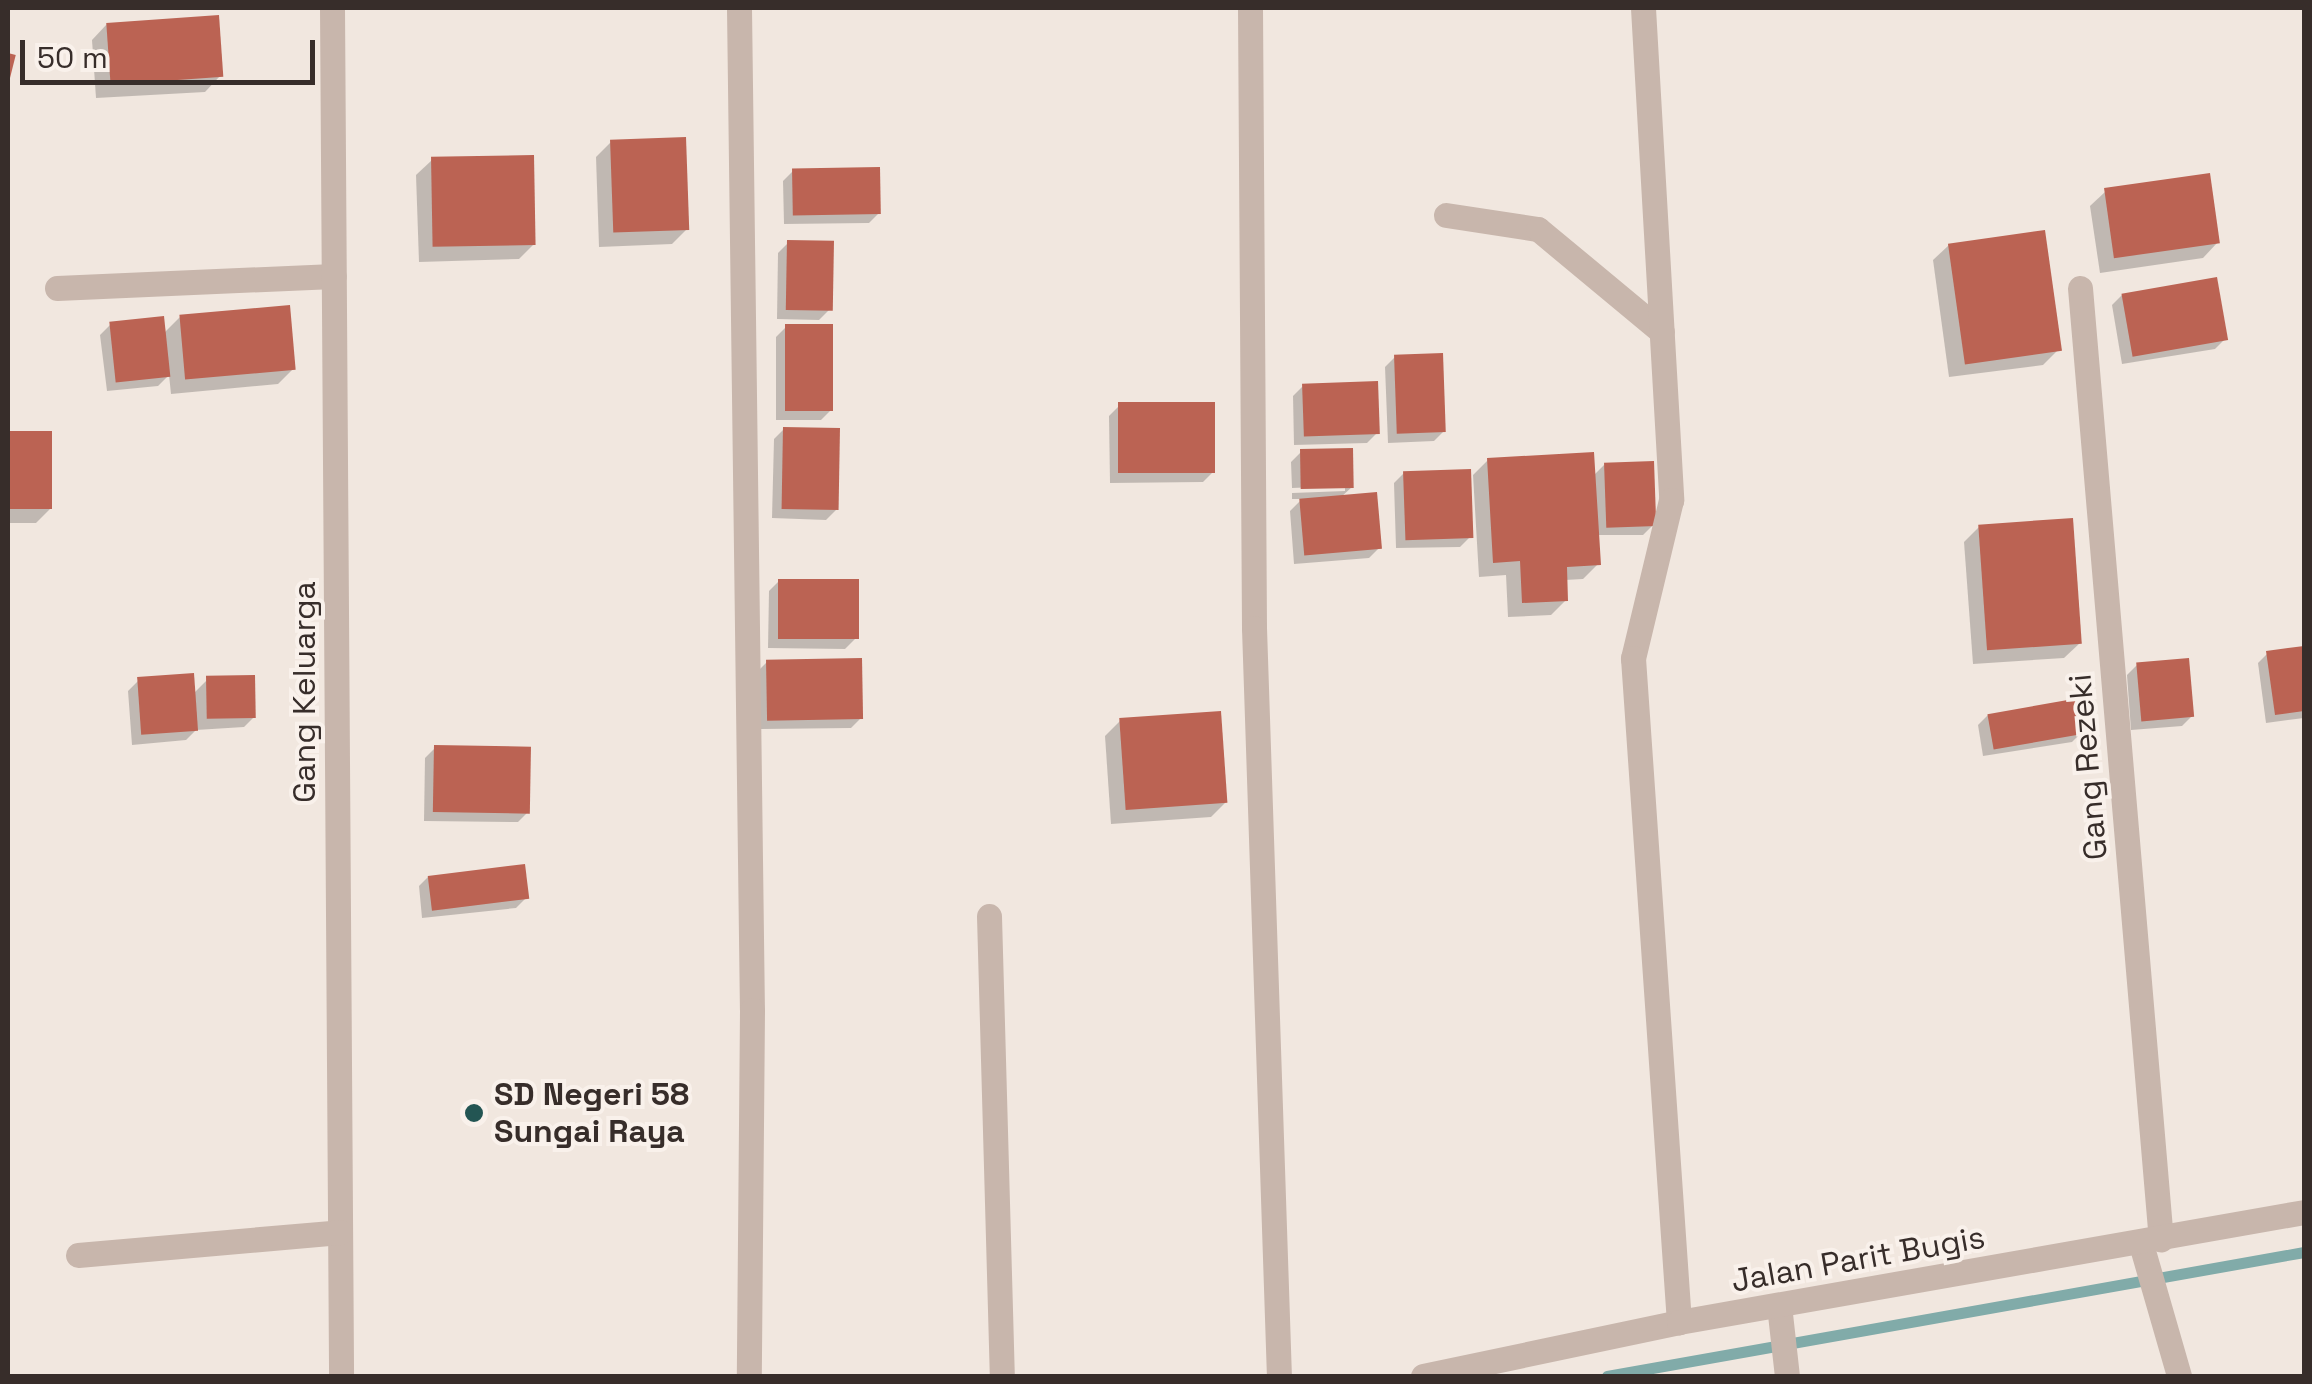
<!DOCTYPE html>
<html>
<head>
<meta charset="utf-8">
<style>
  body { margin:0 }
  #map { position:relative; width:2312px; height:1384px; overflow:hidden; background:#f1e7df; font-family:"Space Grotesk",sans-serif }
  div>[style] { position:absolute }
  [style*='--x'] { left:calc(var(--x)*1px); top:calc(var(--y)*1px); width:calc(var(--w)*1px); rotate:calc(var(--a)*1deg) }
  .shadow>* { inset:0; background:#0003 }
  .stream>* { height:11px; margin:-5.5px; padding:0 5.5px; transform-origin:5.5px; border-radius:5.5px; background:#81aba9 }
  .building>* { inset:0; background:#bb6353; transform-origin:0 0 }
  .service>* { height:25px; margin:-12.5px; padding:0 12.5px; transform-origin:12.5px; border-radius:12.5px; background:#c8b6ac }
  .minor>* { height:25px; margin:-12.5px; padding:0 12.5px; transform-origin:12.5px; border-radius:12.5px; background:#c8b6ac }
  .dots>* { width:28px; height:28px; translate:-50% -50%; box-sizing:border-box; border:5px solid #f9f1eb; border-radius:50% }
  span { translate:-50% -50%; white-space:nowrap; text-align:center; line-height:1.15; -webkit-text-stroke:8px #f9f1eb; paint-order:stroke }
  .street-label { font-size:32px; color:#372d2a }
  .poi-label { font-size:32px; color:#372d2a; font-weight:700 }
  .left { translate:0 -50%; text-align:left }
  .frame { position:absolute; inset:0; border:10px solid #372d2a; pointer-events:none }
  .scale { position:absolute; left:20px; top:40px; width:295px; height:45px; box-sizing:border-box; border:5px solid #372d2a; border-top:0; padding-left:12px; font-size:30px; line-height:35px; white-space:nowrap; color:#372d2a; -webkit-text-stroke:8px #f9f1eb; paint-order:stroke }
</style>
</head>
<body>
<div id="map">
  <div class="shadow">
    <div style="clip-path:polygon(107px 24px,220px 76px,205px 92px,96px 98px,92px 40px)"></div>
    <div style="clip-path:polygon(611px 142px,687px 229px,672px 244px,599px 247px,596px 157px)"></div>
    <div style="clip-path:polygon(432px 160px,534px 244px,519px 259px,419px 262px,416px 175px)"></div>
    <div style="clip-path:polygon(793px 171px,879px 213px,869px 223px,784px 224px,783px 181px)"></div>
    <div style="clip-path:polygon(2106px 191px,2218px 242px,2203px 258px,2100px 273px,2090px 206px)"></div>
    <div style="clip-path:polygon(788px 243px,829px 310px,819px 320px,777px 319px,778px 253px)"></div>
    <div style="clip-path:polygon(1949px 245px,2058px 350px,2043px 365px,1949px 377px,1933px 260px)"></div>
    <div style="clip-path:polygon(2122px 295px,2225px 339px,2215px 349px,2122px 364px,2112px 305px)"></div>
    <div style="clip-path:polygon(180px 317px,293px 369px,278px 384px,171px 394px,169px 375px,158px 386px,107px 391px,100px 335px,110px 325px,163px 334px)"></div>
    <div style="clip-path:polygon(786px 327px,831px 410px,821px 420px,776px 420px,776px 337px)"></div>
    <div style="clip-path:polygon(1395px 357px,1444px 431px,1434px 441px,1388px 443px,1385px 367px)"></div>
    <div style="clip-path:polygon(1303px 386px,1377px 433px,1367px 443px,1294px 445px,1293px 396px)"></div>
    <div style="clip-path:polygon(1119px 406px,1213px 472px,1203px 482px,1110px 483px,1109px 416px)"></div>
    <div style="clip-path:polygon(784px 429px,836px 510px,826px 520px,772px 518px,774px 439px)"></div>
    <div style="clip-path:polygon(49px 433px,51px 508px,36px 523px,8px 523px,8px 434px)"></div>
    <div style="clip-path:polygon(1301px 452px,1352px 487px,1341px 497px,1379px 548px,1369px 558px,1294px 564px,1290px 511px,1302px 499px,1292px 499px,1292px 493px,1345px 491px,1345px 486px,1292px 488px,1291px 462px)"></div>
    <div style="clip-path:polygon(1488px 460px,1593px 476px,1605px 464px,1653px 525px,1643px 535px,1597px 535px,1598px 564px,1583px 579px,1565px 580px,1566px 600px,1551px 615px,1508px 617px,1506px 575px,1479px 577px,1473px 475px)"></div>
    <div style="clip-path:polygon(1404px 473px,1470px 537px,1460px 547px,1396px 548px,1394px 483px)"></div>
    <div style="clip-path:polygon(1979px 527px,2080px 643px,2064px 658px,1973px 664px,1964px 542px)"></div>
    <div style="clip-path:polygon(779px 581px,855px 639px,845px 649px,768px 648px,769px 591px)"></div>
    <div style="clip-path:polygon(2304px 648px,2304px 718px,2266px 723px,2258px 663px,2268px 653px)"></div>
    <div style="clip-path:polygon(767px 662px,861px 718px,851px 728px,758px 729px,757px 672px)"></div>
    <div style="clip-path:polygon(2137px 665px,2192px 716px,2182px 726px,2131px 730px,2127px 675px)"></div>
    <div style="clip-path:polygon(207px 680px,254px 717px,244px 727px,196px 730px,186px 740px,132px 745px,128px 691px,138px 681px,193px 694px)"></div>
    <div style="clip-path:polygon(1988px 715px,2082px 732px,2072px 742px,1983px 756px,1978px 725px)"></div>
    <div style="clip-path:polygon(1120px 721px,1226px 802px,1211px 817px,1111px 824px,1105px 736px)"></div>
    <div style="clip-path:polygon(435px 748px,528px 812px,518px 822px,424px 821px,425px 758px)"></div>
    <div style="clip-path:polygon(429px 876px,526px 898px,516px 908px,422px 918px,419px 886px)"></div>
  </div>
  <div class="stream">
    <div style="--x:1607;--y:1376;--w:708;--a:-10.09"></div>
  </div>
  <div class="building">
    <div style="left:219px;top:15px;width:62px;height:113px;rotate:86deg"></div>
    <div style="left:8px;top:53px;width:8px;height:51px;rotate:14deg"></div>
    <div style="left:686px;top:137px;width:93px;height:76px;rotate:88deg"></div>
    <div style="left:534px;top:155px;width:90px;height:103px;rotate:89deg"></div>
    <div style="left:880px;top:167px;width:47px;height:88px;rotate:89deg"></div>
    <div style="left:2210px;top:173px;width:71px;height:107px;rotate:82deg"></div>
    <div style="left:2045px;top:230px;width:122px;height:98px;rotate:82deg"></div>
    <div style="left:787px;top:240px;width:47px;height:70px;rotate:1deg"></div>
    <div style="left:2217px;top:277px;width:64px;height:97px;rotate:80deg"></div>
    <div style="left:290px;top:305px;width:65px;height:111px;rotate:85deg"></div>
    <div style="left:164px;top:316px;width:61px;height:55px;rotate:84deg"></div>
    <div style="left:833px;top:324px;width:87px;height:48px;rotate:90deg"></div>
    <div style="left:1443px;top:353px;width:79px;height:49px;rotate:88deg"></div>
    <div style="left:1378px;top:381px;width:53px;height:76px;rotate:88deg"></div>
    <div style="left:1215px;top:402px;width:71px;height:97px;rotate:90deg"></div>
    <div style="left:783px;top:427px;width:57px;height:82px;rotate:1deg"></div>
    <div style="left:8px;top:431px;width:44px;height:78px"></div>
    <div style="left:1353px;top:448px;width:40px;height:53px;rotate:89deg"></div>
    <div style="clip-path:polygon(1594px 452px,1601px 565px,1567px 567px,1568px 601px,1522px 603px,1520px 561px,1493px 563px,1487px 458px)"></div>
    <div style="left:1654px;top:461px;width:65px;height:50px;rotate:88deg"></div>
    <div style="left:1471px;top:469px;width:69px;height:68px;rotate:88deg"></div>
    <div style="left:1377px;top:492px;width:57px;height:78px;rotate:85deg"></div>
    <div style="left:2073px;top:518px;width:126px;height:95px;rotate:86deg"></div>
    <div style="left:778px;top:579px;width:81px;height:60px"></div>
    <div style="clip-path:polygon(2304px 646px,2304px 711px,2275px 715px,2266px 651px)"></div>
    <div style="left:862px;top:658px;width:61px;height:96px;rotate:89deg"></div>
    <div style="left:2189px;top:658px;width:59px;height:53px;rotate:85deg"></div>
    <div style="left:194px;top:673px;width:58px;height:57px;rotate:86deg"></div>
    <div style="left:255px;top:675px;width:43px;height:49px;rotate:89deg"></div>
    <div style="left:2079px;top:698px;width:36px;height:93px;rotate:80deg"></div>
    <div style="left:1221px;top:711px;width:92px;height:102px;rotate:86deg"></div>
    <div style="left:434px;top:745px;width:97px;height:67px;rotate:1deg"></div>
    <div style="left:525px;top:864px;width:35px;height:98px;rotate:83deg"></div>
  </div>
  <div class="service">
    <div style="--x:1446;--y:215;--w:93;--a:8.7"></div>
    <div style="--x:1538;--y:229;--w:161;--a:39.7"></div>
    <div style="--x:57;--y:288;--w:277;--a:-2.5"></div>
  </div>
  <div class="minor">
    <div style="--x:332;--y:8;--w:1368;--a:89.62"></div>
    <div style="--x:739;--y:8;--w:1002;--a:89.26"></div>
    <div style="--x:752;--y:1010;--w:366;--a:90.5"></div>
    <div style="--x:1250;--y:8;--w:620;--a:89.63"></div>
    <div style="--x:1254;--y:628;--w:748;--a:88.09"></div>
    <div style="--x:1643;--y:8;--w:493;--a:86.7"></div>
    <div style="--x:1671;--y:500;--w:163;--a:103.5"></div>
    <div style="--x:1633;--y:658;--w:666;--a:86.04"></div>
    <div style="--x:2080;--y:288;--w:955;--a:85.14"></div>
    <div style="--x:989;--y:916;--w:460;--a:88.4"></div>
    <div style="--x:2141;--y:1244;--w:137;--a:73.9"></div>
    <div style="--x:78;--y:1255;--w:263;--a:-5"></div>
    <div style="--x:1779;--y:1305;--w:71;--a:83.6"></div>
    <div style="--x:1423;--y:1376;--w:262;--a:-11.9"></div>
    <div style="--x:1679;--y:1322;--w:635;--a:-9.98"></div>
  </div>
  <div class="dots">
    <div style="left:474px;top:1113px;background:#235553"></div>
  </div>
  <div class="street-label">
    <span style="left:304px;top:692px;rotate:-90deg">Gang Keluarga</span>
    <span style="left:2088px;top:767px;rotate:-95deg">Gang Rezeki</span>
    <span style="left:1858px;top:1259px;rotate:-10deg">Jalan Parit Bugis</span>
  </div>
  <div class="poi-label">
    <span class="left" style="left:494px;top:1113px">SD Negeri 58<br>Sungai Raya</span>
  </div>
  <div class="frame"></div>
  <div class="scale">50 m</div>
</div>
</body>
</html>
